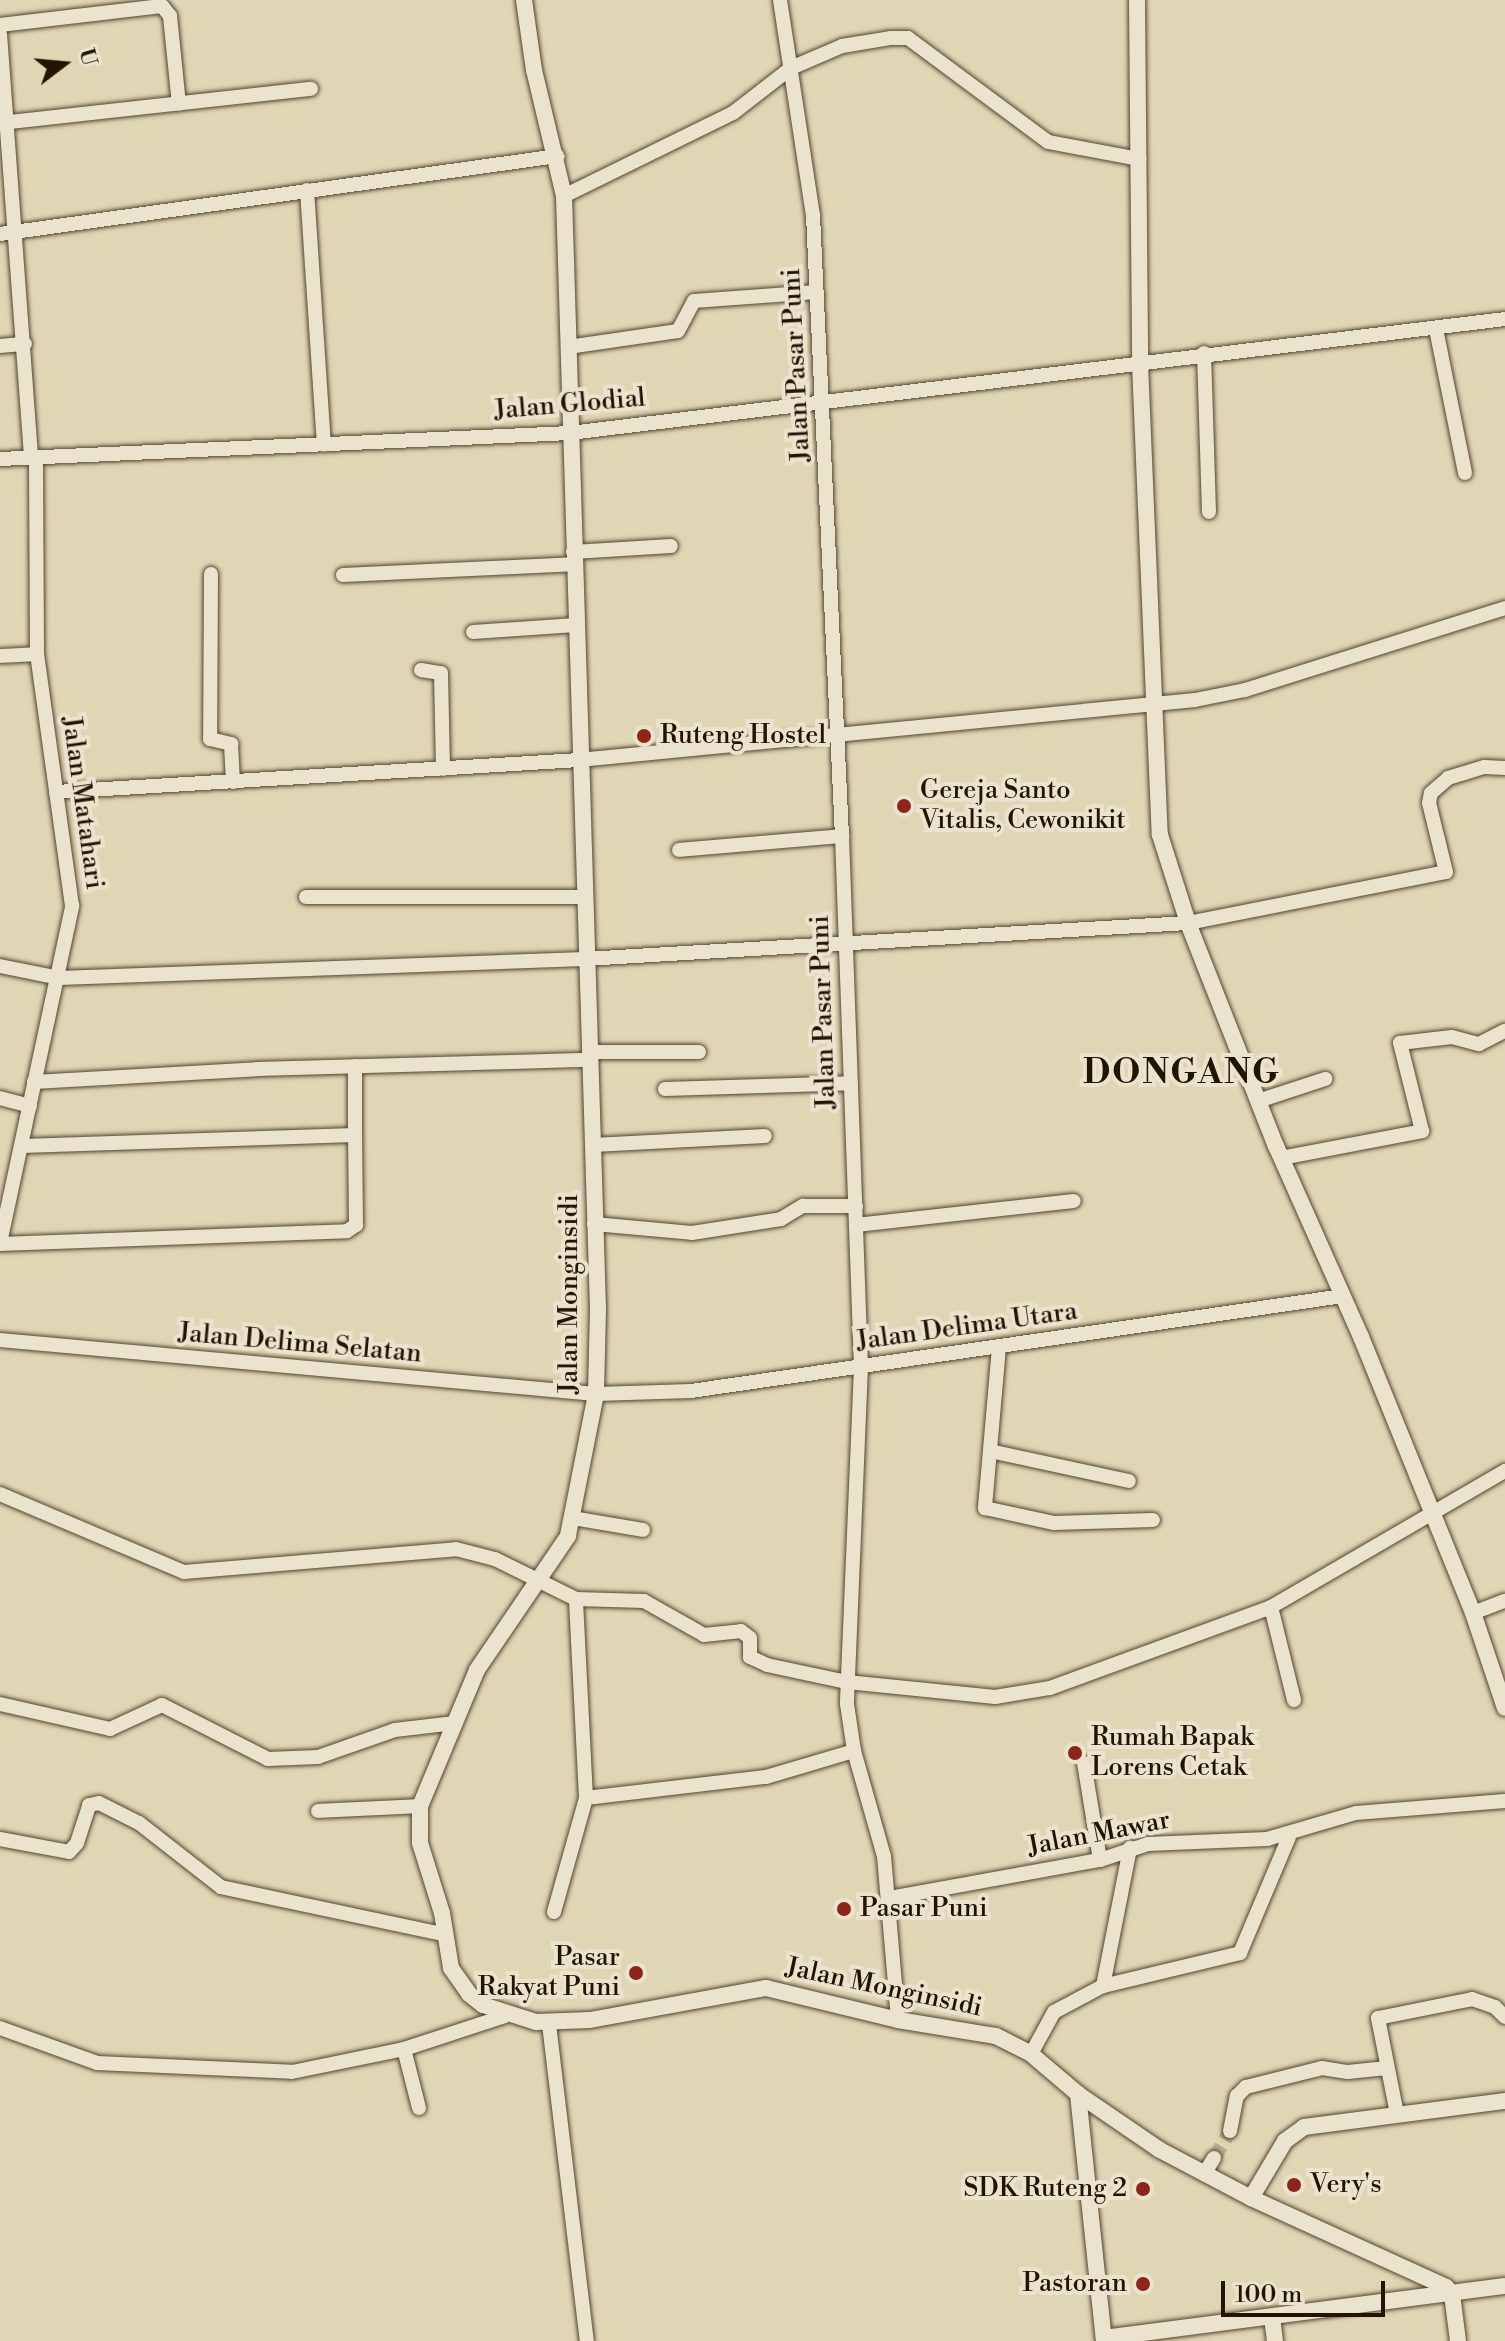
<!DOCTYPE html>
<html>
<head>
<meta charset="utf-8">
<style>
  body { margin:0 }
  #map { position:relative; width:1505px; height:2341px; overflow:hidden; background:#dfd6b4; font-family:"Libre Bodoni",serif }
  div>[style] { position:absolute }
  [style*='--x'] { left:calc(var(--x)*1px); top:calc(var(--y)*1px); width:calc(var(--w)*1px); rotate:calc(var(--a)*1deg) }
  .minor-tunnel>* { height:14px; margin-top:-7px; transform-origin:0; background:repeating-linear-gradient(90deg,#baaf90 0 14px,transparent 0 21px) }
  .roads { filter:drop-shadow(0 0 2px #54442e) drop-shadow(0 0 2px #54442e) }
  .minor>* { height:14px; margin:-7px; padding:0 7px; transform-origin:7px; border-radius:7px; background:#eae4ce }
  .tertiary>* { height:16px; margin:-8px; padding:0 8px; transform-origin:8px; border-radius:8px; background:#eae4ce }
  .dots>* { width:22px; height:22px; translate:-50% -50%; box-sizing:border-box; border:4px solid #eae4ce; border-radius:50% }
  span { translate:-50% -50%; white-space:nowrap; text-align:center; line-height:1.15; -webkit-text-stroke:8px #eae4ce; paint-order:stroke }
  .street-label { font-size:26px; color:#251301 }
  .poi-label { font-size:26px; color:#251301 }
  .left { translate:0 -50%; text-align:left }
  .right { translate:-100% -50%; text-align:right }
  .district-label { font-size:34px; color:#251301; font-weight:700; letter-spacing:2px }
  .north { position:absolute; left:24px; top:24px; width:80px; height:80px; -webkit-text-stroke:6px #eae4ce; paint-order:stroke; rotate:74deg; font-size:22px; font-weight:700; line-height:32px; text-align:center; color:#251301 }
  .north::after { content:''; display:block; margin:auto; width:28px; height:36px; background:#251301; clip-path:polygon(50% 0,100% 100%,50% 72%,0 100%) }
  .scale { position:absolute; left:1221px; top:2281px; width:164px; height:36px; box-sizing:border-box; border:4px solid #251301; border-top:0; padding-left:10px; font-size:24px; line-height:28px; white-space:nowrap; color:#251301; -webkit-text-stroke:6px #eae4ce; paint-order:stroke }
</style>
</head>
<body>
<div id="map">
  <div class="minor-tunnel">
    <div style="--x:1214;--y:2158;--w:31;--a:-59"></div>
  </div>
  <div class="roads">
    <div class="minor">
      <div style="--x:780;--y:0;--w:218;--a:81.3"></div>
      <div style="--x:813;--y:215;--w:622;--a:87.33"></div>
      <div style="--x:842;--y:836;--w:531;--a:87.95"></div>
      <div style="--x:861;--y:1367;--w:337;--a:92.4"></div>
      <div style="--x:847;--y:1704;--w:48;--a:81.5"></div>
      <div style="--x:854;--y:1751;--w:109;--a:74.1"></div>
      <div style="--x:884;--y:1856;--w:165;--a:85.1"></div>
      <div style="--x:0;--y:25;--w:163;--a:-6.7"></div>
      <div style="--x:162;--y:6;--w:13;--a:51"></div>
      <div style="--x:170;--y:16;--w:88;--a:84.2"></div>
      <div style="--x:0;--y:34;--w:425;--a:85.8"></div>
      <div style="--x:1;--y:123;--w:312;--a:-6.3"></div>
      <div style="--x:307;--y:190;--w:255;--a:86.2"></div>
      <div style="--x:564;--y:196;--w:188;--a:-26.2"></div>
      <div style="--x:733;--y:113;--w:73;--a:-37.8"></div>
      <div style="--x:791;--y:68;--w:56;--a:-23.3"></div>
      <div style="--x:842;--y:46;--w:50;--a:-9.3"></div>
      <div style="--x:891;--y:38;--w:17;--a:0"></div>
      <div style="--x:908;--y:38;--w:174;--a:36.6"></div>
      <div style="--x:1048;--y:142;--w:93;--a:10.6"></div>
      <div style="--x:0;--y:234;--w:563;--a:-7.96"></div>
      <div style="--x:1436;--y:329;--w:147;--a:78.6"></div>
      <div style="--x:0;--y:346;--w:25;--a:-5"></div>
      <div style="--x:568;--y:347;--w:111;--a:-8.3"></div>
      <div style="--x:678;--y:331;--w:34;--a:-62"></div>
      <div style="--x:694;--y:301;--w:123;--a:-4.2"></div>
      <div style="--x:1204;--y:353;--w:159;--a:88.2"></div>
      <div style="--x:0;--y:459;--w:571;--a:-2.61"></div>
      <div style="--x:570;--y:433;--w:942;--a:-6.95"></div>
      <div style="--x:573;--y:552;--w:98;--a:-3.5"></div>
      <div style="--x:211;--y:574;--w:165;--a:90.3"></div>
      <div style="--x:210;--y:739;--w:22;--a:13"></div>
      <div style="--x:231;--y:744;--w:38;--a:87"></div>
      <div style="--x:343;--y:575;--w:230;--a:-2.7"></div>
      <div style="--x:473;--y:632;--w:103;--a:-3.9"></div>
      <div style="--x:0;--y:656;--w:37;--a:-3"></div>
      <div style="--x:421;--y:670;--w:20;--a:9"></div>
      <div style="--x:441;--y:673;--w:96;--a:88.8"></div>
      <div style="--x:56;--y:792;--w:524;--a:-3.5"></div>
      <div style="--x:579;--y:760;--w:619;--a:-5.56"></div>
      <div style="--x:1195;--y:700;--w:51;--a:-11.3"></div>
      <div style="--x:1245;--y:690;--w:273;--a:-17.5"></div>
      <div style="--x:679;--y:850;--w:164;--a:-4.9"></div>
      <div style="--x:306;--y:897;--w:277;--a:0"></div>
      <div style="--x:0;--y:966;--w:60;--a:11.5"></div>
      <div style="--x:59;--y:978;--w:526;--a:-2.07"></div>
      <div style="--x:585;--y:959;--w:604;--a:-3.42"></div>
      <div style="--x:1188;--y:923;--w:263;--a:-11.2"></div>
      <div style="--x:1446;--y:872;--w:71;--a:-103.8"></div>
      <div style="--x:1429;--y:803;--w:10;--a:-79"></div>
      <div style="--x:1431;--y:793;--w:23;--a:-41"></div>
      <div style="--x:1448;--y:778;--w:38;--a:-17"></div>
      <div style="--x:1484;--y:767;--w:21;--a:3"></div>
      <div style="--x:589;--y:1052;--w:110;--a:0"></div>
      <div style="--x:34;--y:1082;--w:223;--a:-3.3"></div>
      <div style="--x:257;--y:1069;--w:332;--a:-1.6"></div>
      <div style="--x:665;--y:1089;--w:186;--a:-1.8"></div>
      <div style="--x:0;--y:1098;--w:31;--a:15"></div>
      <div style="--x:1258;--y:1101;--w:71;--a:-18.2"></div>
      <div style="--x:593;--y:1145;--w:172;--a:-3"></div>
      <div style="--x:22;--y:1146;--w:333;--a:-1.9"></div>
      <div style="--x:355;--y:1135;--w:69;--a:-90"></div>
      <div style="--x:1281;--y:1158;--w:144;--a:-10.8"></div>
      <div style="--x:1422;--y:1131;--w:91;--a:-104"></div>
      <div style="--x:1400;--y:1043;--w:52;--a:-6.6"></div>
      <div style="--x:1452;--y:1037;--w:28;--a:15"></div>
      <div style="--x:1479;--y:1044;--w:29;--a:-27"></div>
      <div style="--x:594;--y:1224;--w:98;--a:5.2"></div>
      <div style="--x:692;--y:1233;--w:90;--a:-8.9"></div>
      <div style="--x:781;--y:1219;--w:26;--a:-31"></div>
      <div style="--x:803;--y:1206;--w:53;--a:0"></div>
      <div style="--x:856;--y:1225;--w:219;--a:-6.3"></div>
      <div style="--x:0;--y:1243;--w:345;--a:-77.9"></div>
      <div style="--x:72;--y:906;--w:254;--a:-97.9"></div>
      <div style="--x:37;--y:654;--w:196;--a:-90.3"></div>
      <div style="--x:0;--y:1244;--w:347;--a:-2.1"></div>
      <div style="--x:347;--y:1231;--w:11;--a:-34"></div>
      <div style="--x:356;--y:1225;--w:90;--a:-90.6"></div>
      <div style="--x:0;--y:1340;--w:598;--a:5.18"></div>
      <div style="--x:596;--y:1394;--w:95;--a:-1.8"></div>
      <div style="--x:691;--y:1391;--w:659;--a:-8.29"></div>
      <div style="--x:999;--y:1347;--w:162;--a:95"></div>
      <div style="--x:985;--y:1508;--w:71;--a:12.3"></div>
      <div style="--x:1054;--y:1523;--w:99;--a:-1.7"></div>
      <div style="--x:990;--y:1451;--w:142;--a:12.2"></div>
      <div style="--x:0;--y:1494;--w:200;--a:23"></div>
      <div style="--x:184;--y:1572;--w:273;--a:-4.8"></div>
      <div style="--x:456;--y:1549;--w:40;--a:14.4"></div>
      <div style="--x:495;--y:1559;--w:90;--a:26.3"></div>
      <div style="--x:576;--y:1599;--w:68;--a:1.7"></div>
      <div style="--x:644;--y:1601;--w:69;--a:29.5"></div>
      <div style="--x:704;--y:1635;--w:37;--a:-6"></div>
      <div style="--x:741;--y:1631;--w:11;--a:38"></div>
      <div style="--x:750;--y:1638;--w:19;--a:90"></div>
      <div style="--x:750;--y:1657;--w:19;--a:25"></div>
      <div style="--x:767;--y:1665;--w:82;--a:12"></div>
      <div style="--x:847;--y:1682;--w:149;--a:5.8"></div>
      <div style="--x:995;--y:1697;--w:56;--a:-9.3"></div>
      <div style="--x:1050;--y:1688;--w:235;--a:-20.1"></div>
      <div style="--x:1271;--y:1607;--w:271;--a:-30.2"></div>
      <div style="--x:573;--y:1518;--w:71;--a:9.7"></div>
      <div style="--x:1271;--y:1607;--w:96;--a:76.1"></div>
      <div style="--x:1473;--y:1613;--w:34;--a:-21"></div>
      <div style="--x:0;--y:1704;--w:113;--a:12.8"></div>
      <div style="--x:110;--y:1729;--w:57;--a:-24.8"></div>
      <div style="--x:162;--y:1705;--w:119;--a:27"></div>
      <div style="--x:268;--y:1759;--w:50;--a:-2.3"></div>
      <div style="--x:318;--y:1757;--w:82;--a:-19.3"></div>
      <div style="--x:395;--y:1730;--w:60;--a:-6.7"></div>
      <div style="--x:1084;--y:1763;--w:98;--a:80.6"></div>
      <div style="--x:586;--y:1798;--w:181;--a:-6.7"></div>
      <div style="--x:766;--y:1777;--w:92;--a:-16.5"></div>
      <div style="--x:318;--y:1811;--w:102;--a:-2.8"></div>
      <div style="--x:0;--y:1839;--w:70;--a:10.7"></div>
      <div style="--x:69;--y:1852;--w:12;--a:-48"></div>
      <div style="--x:77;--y:1843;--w:40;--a:-72"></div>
      <div style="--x:89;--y:1805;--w:10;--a:-11"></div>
      <div style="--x:99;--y:1803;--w:45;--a:26.6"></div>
      <div style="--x:139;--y:1823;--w:104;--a:38"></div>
      <div style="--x:221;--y:1887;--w:230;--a:12"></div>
      <div style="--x:890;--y:1898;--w:213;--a:-10.3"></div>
      <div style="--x:1100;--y:1860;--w:51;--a:-18.4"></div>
      <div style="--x:1148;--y:1844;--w:119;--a:-2.4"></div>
      <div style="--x:1267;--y:1839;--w:93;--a:-16.3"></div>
      <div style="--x:1356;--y:1813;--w:149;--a:-4.6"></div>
      <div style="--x:554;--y:1912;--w:118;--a:-74.3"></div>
      <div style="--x:586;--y:1798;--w:199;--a:-92.9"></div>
      <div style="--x:1103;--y:1986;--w:141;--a:-13.5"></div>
      <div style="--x:1240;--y:1953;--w:126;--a:-67.1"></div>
      <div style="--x:549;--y:2024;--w:319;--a:83.2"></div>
      <div style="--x:0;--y:2028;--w:103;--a:19.8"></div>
      <div style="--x:97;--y:2063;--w:195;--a:2.6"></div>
      <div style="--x:292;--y:2072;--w:114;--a:-11.6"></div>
      <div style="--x:404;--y:2049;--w:106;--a:-18.1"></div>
      <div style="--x:404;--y:2049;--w:61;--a:75.7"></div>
      <div style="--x:1031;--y:2054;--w:48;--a:-61.3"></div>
      <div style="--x:1054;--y:2012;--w:55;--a:-28"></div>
      <div style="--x:1103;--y:1986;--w:141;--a:-78.9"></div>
      <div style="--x:1397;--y:2114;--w:98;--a:-101.2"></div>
      <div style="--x:1378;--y:2018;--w:96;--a:-11.4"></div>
      <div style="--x:1472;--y:1999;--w:24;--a:19"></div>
      <div style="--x:1495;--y:2007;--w:14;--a:45"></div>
      <div style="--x:1230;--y:2131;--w:36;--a:-79"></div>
      <div style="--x:1237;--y:2096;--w:13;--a:-45"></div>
      <div style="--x:1246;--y:2087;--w:78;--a:-14"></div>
      <div style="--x:1322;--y:2068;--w:26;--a:9"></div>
      <div style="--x:1348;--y:2072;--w:39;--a:-6"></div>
      <div style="--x:1204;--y:2174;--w:19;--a:-58"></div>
    </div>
    <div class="tertiary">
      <div style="--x:524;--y:0;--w:71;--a:81.9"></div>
      <div style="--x:534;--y:70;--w:130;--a:76.6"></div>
      <div style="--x:564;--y:196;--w:1115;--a:88.25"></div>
      <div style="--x:598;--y:1310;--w:84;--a:91.4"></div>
      <div style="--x:596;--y:1394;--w:145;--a:101.2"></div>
      <div style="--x:568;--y:1536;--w:162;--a:124.2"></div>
      <div style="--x:477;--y:1670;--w:147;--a:112.7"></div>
      <div style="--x:420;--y:1806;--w:37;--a:90"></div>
      <div style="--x:420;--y:1843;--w:73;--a:72.6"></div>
      <div style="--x:442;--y:1913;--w:56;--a:80.7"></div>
      <div style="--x:451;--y:1968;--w:32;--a:55"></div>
      <div style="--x:469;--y:1994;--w:18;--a:38"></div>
      <div style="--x:483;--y:2005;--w:56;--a:17.8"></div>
      <div style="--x:536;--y:2022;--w:54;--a:-2.1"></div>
      <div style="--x:590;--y:2020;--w:179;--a:-10.3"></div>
      <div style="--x:766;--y:1988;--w:136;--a:13.6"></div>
      <div style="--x:898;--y:2020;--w:99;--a:9.3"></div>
      <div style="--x:996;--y:2036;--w:39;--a:27"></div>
      <div style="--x:1031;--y:2054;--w:62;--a:40.4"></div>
      <div style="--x:1078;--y:2094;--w:99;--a:34.3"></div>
      <div style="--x:1160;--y:2150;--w:103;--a:27.8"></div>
      <div style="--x:1251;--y:2198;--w:214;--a:24.5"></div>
      <div style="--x:1446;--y:2287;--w:9;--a:49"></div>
      <div style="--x:1452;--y:2294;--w:47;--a:82.7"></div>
      <div style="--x:1137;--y:0;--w:364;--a:89.5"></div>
      <div style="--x:1140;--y:364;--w:471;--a:87.6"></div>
      <div style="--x:1160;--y:835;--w:92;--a:72.3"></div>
      <div style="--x:1188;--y:923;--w:240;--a:68.5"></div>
      <div style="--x:1276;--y:1146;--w:209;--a:66"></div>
      <div style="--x:1361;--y:1337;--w:298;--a:67.9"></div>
      <div style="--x:1473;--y:1613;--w:100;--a:71.4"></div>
      <div style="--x:1078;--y:2094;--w:248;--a:84"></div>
      <div style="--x:1251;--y:2198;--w:66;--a:-59.2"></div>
      <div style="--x:1285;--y:2141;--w:24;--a:-36"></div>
      <div style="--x:1304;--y:2127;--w:203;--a:-7.4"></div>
      <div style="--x:1272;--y:2317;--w:24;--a:83"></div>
      <div style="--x:1104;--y:2338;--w:404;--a:-7.4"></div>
    </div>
  </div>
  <div class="dots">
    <div style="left:644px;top:736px;background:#8f2418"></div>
    <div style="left:904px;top:806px;background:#8f2418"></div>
    <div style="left:1075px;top:1753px;background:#8f2418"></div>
    <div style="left:844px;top:1909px;background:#8f2418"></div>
    <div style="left:636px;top:1973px;background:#8f2418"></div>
    <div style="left:1294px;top:2185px;background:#8f2418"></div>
    <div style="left:1143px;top:2189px;background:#8f2418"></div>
    <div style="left:1143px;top:2284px;background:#8f2418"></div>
  </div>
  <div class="street-label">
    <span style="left:797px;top:365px;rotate:-93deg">Jalan Pasar Puni</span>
    <span style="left:570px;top:405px;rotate:-5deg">Jalan Glodial</span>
    <span style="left:82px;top:803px;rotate:82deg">Jalan Matahari</span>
    <span style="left:824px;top:1012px;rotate:-92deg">Jalan Pasar Puni</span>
    <span style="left:570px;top:1294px;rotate:-90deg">Jalan Monginsidi</span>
    <span style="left:967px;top:1327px;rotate:-8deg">Jalan Delima Utara</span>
    <span style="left:300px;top:1344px;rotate:5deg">Jalan Delima Selatan</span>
    <span style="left:1099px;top:1834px;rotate:-11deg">Jalan Mawar</span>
    <span style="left:884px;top:1988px;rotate:12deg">Jalan Monginsidi</span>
  </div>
  <div class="poi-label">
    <span class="left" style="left:660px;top:736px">Ruteng Hostel</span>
    <span class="left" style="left:920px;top:806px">Gereja Santo<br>Vitalis, Cewonikit</span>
    <span class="left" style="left:1091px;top:1753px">Rumah Bapak<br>Lorens Cetak</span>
    <span class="left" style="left:860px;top:1909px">Pasar Puni</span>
    <span class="right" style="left:620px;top:1973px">Pasar<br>Rakyat Puni</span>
    <span class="left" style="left:1310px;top:2185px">Very's</span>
    <span class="right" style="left:1127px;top:2189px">SDK Ruteng 2</span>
    <span class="right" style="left:1127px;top:2284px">Pastoran</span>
  </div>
  <div class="district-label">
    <span style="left:1182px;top:1074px">DONGANG</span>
  </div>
  <div class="north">U</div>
  <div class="scale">100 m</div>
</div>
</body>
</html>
